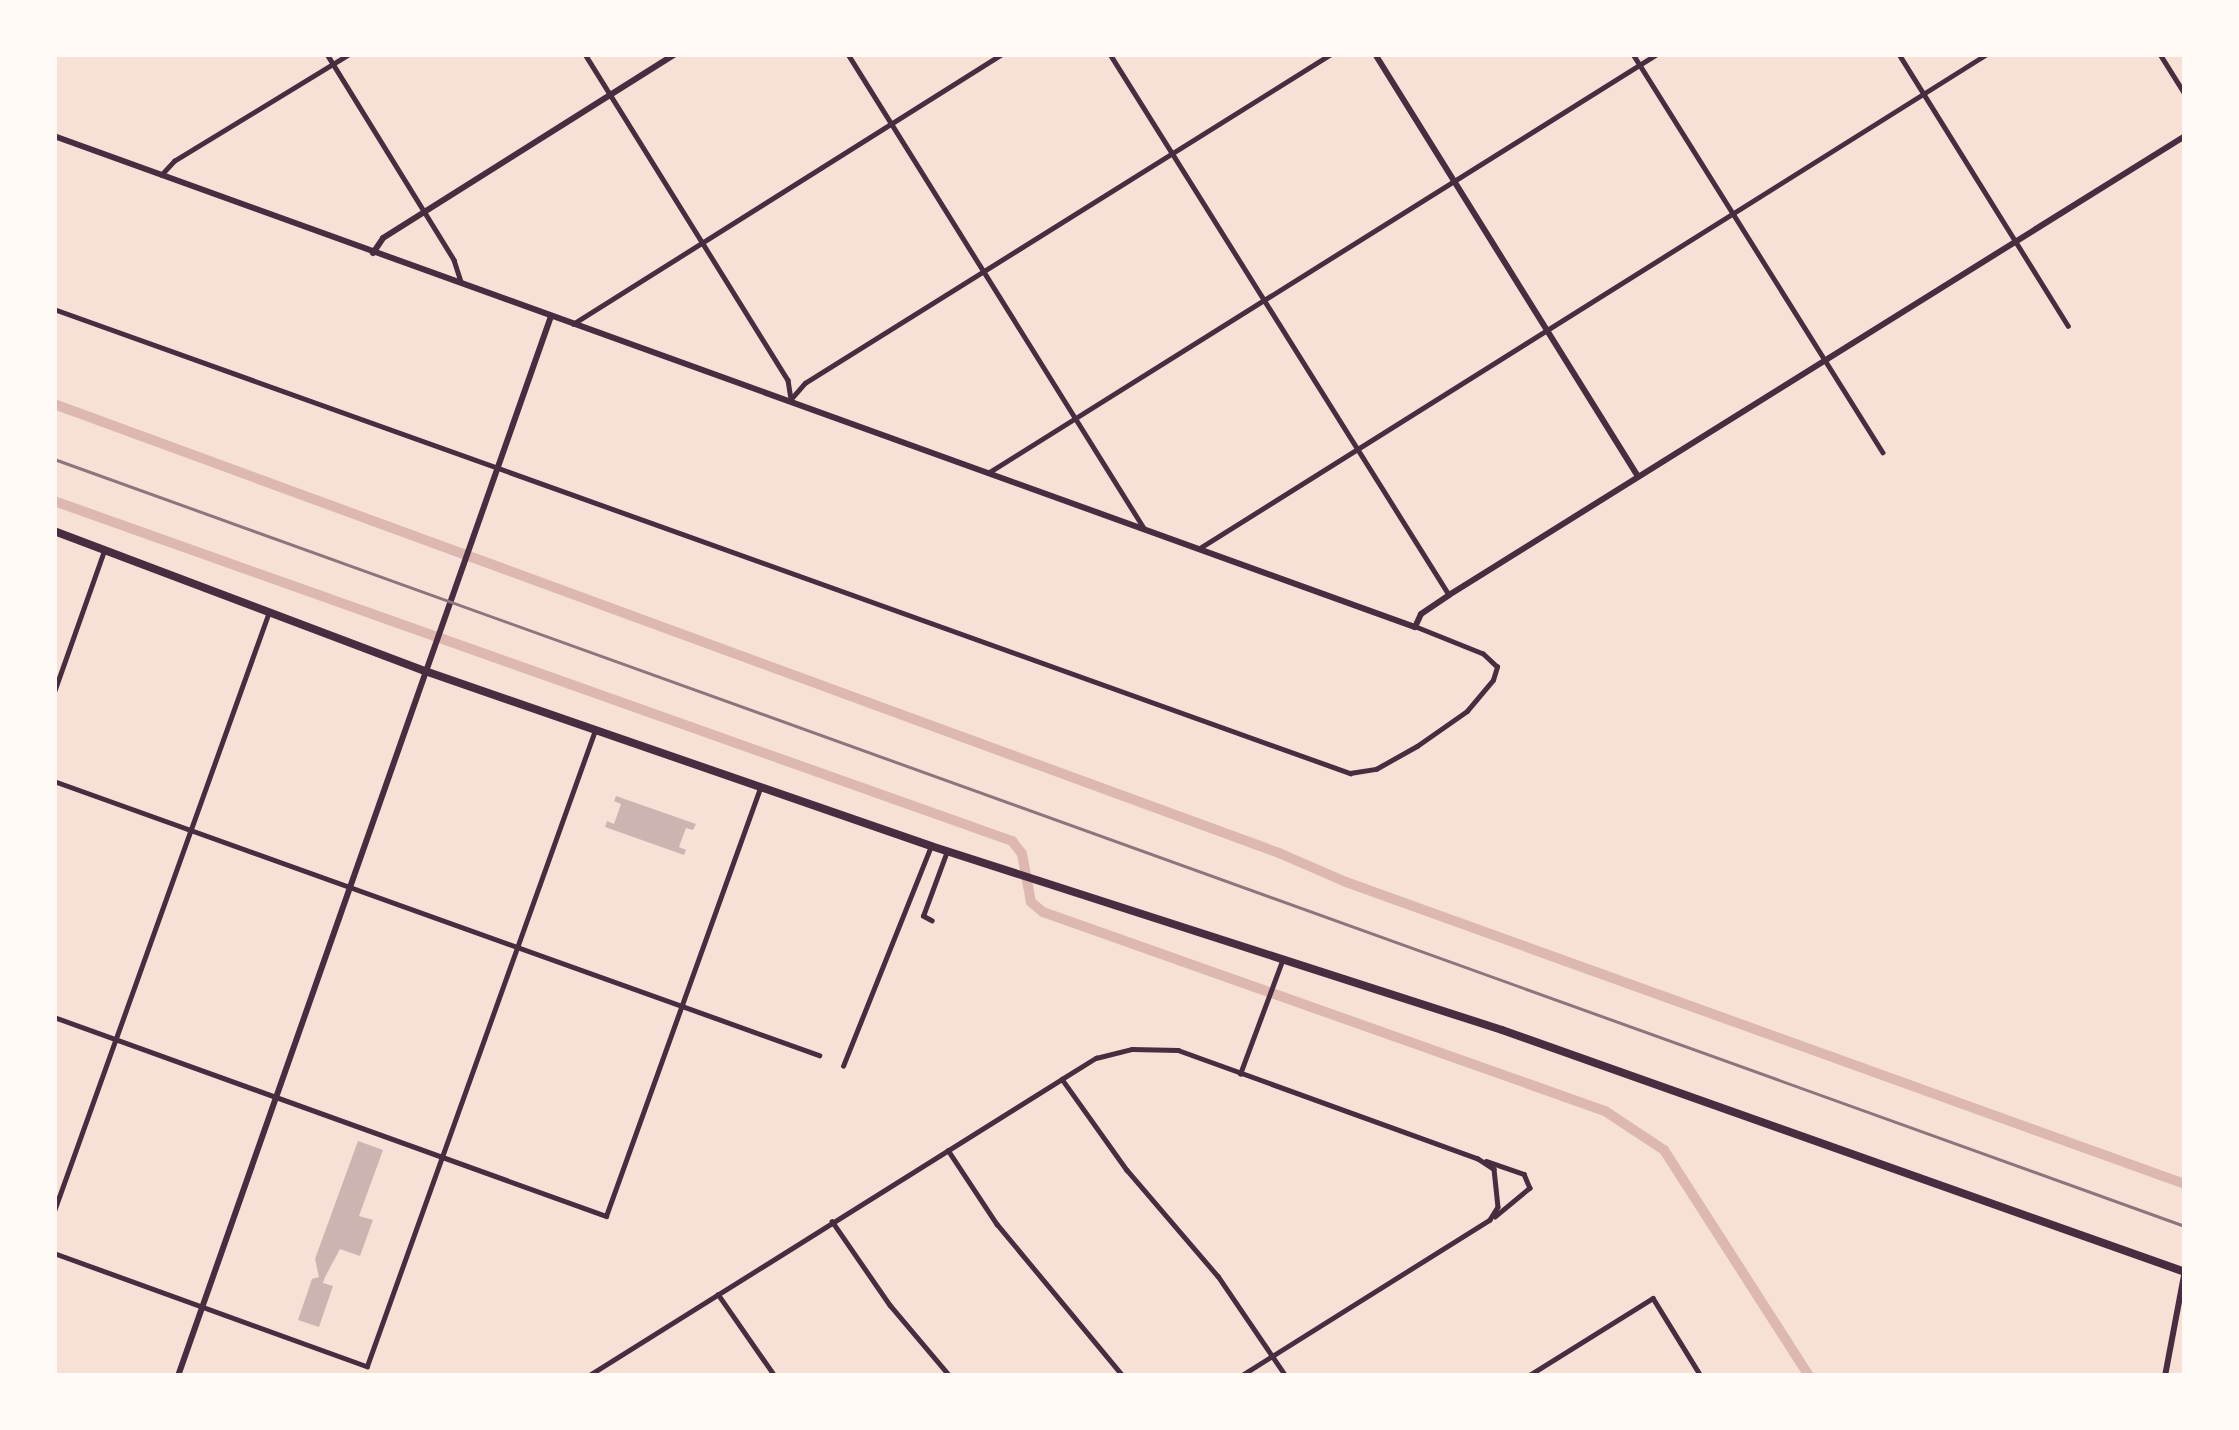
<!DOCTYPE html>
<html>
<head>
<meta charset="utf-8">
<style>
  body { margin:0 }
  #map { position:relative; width:2239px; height:1430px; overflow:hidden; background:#f7e1d7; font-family:Lora,serif }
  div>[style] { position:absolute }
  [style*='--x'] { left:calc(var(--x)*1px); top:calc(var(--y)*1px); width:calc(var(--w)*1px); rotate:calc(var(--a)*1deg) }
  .canal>* { height:10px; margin:-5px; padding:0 5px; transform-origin:5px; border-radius:5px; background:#dcb8b0 }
  .building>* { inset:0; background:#ccb4b1 }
  .minor>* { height:4.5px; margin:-2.25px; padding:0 2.25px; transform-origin:2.25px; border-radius:2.25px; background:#4a2c40 }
  .tertiary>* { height:6px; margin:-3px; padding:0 3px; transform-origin:3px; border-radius:3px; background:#4a2c40 }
  .secondary>* { height:6px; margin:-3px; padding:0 3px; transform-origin:3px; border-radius:3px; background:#4a2c40 }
  .primary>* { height:8px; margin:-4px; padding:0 4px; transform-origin:4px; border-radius:4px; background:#4a2c40 }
  .rail>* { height:3px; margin:-1.5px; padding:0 1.5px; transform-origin:1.5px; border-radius:1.5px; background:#8f747c }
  span { translate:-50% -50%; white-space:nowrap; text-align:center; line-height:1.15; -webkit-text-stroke:12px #fffaf5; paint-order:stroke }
  .frame { position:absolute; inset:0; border:57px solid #fffaf5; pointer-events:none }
</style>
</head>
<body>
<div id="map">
  <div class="canal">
    <div style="--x:54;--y:404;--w:1305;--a:20.13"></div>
    <div style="--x:1279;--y:853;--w:73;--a:23.4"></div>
    <div style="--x:1346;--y:882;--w:892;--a:19.8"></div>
    <div style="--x:54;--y:501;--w:1017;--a:19.54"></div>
    <div style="--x:1012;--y:841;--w:16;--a:52"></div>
    <div style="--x:1022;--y:854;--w:49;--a:79.4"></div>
    <div style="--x:1031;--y:902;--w:16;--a:40"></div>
    <div style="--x:1043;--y:912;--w:596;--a:19.5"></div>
    <div style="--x:1605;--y:1111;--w:71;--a:33.5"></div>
    <div style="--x:1664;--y:1150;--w:269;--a:57.3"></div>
  </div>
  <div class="building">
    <div style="clip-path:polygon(616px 796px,696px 824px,693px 830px,686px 828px,679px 847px,686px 850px,684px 855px,605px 827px,607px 821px,614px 824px,621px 804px,614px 801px)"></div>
    <div style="clip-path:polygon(358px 1141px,383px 1150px,359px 1216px,373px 1220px,360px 1256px,340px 1249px,325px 1277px,323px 1283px,333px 1286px,319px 1327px,298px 1320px,312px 1279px,319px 1277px,315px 1259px)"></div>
  </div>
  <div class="minor">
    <div style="--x:327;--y:54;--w:242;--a:58.3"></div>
    <div style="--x:454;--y:260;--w:22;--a:72"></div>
    <div style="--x:585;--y:54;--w:384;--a:58.1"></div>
    <div style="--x:788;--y:380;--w:18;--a:81"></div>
    <div style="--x:848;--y:54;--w:559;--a:58.02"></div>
    <div style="--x:1110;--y:54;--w:636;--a:57.91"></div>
    <div style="--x:1633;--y:54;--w:470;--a:57.9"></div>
    <div style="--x:1899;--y:54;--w:320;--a:58.1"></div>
    <div style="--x:2160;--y:54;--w:47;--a:58"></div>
    <div style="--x:161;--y:175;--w:19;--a:-47"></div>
    <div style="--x:174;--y:161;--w:205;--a:-31.4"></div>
    <div style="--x:54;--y:309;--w:1377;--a:19.7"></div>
    <div style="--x:1350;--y:773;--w:26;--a:-9"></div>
    <div style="--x:1376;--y:769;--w:47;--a:-29.3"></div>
    <div style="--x:1417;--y:746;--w:61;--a:-35"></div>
    <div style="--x:1467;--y:711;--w:40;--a:-50"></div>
    <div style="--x:1493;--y:680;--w:14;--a:-73"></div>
    <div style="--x:1497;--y:667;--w:19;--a:-137"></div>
    <div style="--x:1483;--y:654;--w:72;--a:-158.1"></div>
    <div style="--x:573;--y:324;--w:507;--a:-32.19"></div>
    <div style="--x:791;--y:399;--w:21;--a:-49"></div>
    <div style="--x:805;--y:383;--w:620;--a:-32.02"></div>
    <div style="--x:988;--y:473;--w:789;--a:-32.06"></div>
    <div style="--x:1200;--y:548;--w:929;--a:-32.12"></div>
    <div style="--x:54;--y:692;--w:150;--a:-70.5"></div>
    <div style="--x:54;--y:781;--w:813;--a:19.71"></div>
    <div style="--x:932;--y:921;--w:10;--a:-151"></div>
    <div style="--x:923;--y:916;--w:69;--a:-69.7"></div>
    <div style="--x:54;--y:1017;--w:587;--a:19.82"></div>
    <div style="--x:606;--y:1216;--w:453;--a:-70.2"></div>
    <div style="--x:843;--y:1066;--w:237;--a:-68.2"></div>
    <div style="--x:1240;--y:1074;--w:121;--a:-69.6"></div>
    <div style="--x:1062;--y:1079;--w:112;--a:54.5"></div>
    <div style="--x:1127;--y:1170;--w:140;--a:49.4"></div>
    <div style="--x:1218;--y:1276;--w:121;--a:55.8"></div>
    <div style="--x:948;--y:1150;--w:89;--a:56.5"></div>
    <div style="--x:997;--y:1224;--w:197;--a:50.3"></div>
    <div style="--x:1486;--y:1161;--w:40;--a:18.9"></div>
    <div style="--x:1524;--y:1174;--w:15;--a:67"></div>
    <div style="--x:1530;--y:1188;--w:45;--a:140.4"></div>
    <div style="--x:54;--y:1211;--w:636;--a:-70.26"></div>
    <div style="--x:832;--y:1221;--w:102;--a:55.4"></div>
    <div style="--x:890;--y:1305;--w:93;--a:49.8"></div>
    <div style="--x:54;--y:1253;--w:333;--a:19.9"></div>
    <div style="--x:367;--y:1366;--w:672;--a:-70.27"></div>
    <div style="--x:718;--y:1294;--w:100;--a:55.2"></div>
    <div style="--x:588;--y:1376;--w:559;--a:-32.07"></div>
    <div style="--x:1062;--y:1079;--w:40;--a:-32"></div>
    <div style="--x:1096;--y:1058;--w:37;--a:-14"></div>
    <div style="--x:1132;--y:1049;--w:46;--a:1.2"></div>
    <div style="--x:1178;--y:1050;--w:318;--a:19.9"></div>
    <div style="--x:1477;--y:1158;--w:20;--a:33"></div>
    <div style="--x:1494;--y:1169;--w:38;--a:84"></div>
    <div style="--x:1498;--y:1207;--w:15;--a:122"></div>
    <div style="--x:1490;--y:1220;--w:294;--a:147.9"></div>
    <div style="--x:1528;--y:1376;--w:147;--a:-32"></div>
    <div style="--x:1653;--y:1298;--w:92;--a:58.4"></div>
  </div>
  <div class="tertiary">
    <div style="--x:1375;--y:54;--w:497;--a:58.1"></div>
    <div style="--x:54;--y:136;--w:1447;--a:19.84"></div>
    <div style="--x:1415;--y:627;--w:14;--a:-65"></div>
    <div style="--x:1421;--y:614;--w:34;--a:-34"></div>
    <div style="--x:1449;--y:595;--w:867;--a:-31.95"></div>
    <div style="--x:373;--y:253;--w:18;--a:-56"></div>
    <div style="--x:383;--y:238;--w:345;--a:-32.2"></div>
    <div style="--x:178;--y:1376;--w:1124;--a:-70.61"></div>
  </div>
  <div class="secondary">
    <div style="--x:2165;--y:1376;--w:108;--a:-79.3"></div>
  </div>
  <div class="primary">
    <div style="--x:54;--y:531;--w:397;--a:20.7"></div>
    <div style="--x:425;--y:671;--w:535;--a:19.08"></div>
    <div style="--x:931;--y:846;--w:600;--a:17.86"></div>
    <div style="--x:1502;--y:1030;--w:725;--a:19.51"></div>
  </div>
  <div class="rail">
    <div style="--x:54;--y:459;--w:2265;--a:19.8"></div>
  </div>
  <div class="frame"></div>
</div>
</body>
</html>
